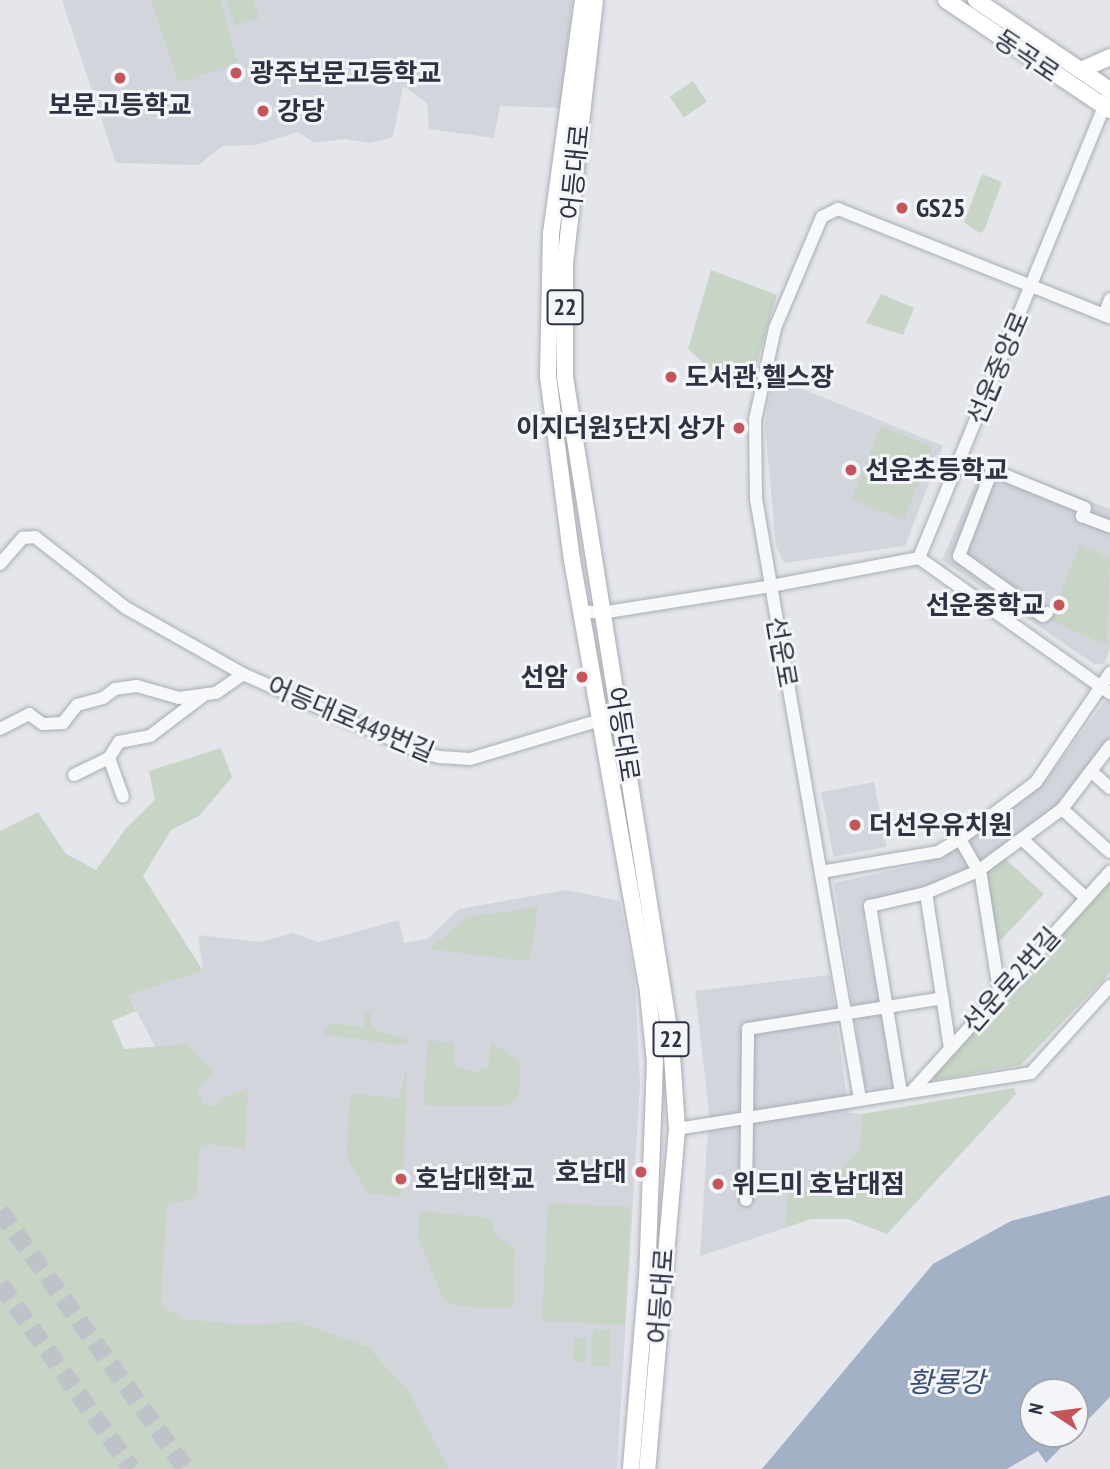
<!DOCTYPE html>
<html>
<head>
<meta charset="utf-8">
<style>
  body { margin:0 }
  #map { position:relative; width:1110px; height:1469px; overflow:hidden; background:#e4e6eb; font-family:"PT Sans Narrow","Noto Sans KR",sans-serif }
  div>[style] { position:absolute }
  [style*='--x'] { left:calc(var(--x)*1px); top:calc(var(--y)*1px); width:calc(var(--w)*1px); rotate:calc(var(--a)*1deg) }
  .built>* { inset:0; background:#d3d5dd; transform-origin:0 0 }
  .green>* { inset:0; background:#c8d4c6; transform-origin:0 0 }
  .water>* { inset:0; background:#a3b1c7 }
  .highway-tunnel>* { height:18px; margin-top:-9px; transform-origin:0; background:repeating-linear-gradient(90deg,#bfc2c9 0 18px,transparent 0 27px) }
  .roads { filter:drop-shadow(0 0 2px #a9adb5) drop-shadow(0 0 2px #a9adb5) }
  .minor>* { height:12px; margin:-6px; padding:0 6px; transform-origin:6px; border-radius:6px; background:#f7f8fa }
  .major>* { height:16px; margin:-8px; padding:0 8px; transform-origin:8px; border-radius:8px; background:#fff }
  .dots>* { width:19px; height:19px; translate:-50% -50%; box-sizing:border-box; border:4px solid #f4f5f8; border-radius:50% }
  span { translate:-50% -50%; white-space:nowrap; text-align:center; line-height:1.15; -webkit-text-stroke:6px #f4f5f8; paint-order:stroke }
  .shield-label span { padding:2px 5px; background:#f4f5f8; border:2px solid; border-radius:5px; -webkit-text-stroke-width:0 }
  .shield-label { font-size:24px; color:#2d3342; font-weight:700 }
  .street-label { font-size:26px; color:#2d3342 }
  .poi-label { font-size:26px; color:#2d3342; font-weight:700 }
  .left { translate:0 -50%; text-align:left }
  .right { translate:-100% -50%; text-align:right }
  .water-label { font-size:28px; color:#3b4e73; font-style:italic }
  .north { position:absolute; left:1019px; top:1378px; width:70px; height:70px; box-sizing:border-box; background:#f4f5f8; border:2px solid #a4a7af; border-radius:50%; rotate:283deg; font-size:19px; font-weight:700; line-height:28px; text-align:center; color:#2d3342 }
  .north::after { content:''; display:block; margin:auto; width:24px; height:32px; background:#c4565b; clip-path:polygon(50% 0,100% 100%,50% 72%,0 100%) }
</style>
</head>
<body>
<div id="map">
  <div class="built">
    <div style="clip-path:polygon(62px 0,572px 0,561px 108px,500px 106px,494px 138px,429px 129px,427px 103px,403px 86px,393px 137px,370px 143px,344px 139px,314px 143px,298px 132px,256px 145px,223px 146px,198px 165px,116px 163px)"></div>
    <div style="clip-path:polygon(773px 377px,943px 446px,905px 546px,784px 563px,776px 546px,765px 424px)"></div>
    <div style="clip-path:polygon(985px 460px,1110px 509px,1110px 649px,1104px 664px,1094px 664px,942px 560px)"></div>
    <div style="clip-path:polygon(1106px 700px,1110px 700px,1110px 741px,1062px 805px,969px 871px,920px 890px,866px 901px,864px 923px,895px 1085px,877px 1091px,865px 1087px,834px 883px,920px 864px,954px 851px,1042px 785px)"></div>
    <div style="left:874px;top:782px;width:66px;height:54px;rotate:79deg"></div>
    <div style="clip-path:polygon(566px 890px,620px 901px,635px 982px,640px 1084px,617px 1469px,297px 1469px,161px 1306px,171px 1128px,156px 1048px,128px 995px,203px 971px,198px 935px,260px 942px,292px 933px,319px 942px,399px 920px,404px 943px,427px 939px,459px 909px)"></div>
    <div style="clip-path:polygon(830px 975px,849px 1113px,862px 1114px,859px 1150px,830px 1183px,788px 1191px,785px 1228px,700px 1256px,709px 1112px,695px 991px)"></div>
  </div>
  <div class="green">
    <div style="clip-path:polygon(151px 0,220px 0,238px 63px,182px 82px,177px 79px)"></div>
    <div style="clip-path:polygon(226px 0,253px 0,259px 18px,235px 26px)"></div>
    <div style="left:693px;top:81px;width:25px;height:28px;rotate:56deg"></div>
    <div style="clip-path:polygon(982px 174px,1002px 182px,984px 231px,979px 233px,964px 222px)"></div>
    <div style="clip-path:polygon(711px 270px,777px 295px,750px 387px,730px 387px,688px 349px)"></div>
    <div style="clip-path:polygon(881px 294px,914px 308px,903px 335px,866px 323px)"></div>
    <div style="left:881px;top:426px;width:56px;height:79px;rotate:22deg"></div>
    <div style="clip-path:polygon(1080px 545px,1110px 558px,1107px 645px,1049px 620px)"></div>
    <div style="clip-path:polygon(221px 748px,232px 777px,199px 816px,171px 830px,143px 876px,203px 971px,128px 995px,136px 1011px,112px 1021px,124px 1049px,186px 1044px,213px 1071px,198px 1090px,202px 1103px,215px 1107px,221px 1099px,248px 1088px,245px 1149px,208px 1144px,200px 1147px,196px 1198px,167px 1204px,161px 1306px,184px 1319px,245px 1325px,297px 1322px,368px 1347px,409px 1392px,449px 1469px,0 1469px,0 831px,38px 812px,66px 854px,96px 870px,127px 827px,155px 800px,149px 771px)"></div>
    <div style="clip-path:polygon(1004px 858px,1044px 894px,997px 944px,985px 873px)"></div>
    <div style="clip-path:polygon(1110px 878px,1110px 973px,1021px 1065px,935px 1080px,933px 1076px)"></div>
    <div style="clip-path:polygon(538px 907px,530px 958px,524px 961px,429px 949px,467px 917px)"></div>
    <div style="clip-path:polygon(370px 1012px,372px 1029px,411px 1041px,399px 1045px,323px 1034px,330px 1023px,363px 1027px,365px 1013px)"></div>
    <div style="clip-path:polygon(428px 1040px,454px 1043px,455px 1066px,475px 1072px,488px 1067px,491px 1042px,520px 1062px,519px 1096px,506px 1106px,423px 1105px)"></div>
    <div style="clip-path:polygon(407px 1068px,403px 1189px,400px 1197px,367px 1193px,347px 1157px,349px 1100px,354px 1094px,399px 1098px)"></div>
    <div style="clip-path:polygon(1014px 1088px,1016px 1094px,887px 1234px,848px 1219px,811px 1219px,785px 1228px,788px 1191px,830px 1182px,859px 1150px,862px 1114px)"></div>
    <div style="left:548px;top:1203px;width:83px;height:118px;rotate:3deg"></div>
    <div style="clip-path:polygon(420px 1211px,491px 1218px,495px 1236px,515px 1247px,513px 1307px,470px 1307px,450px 1304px,442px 1296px,418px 1237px)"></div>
    <div style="left:593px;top:1329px;width:18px;height:37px;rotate:3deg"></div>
    <div style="left:575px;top:1337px;width:12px;height:24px;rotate:5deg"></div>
  </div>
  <div class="water">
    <div style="clip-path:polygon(evenodd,1110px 1195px,1110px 1397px,1046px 1463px,1038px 1451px,1007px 1469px,762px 1469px,933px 1264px,1011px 1221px,1110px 1195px,1033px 1392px,1075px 1392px,1075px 1434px,1033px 1434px,1033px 1392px)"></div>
  </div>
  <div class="highway-tunnel">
    <div style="--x:0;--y:1211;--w:318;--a:54.2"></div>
    <div style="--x:0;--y:1284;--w:227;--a:54.5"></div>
  </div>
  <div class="roads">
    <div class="minor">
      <div style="--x:1104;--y:315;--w:17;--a:-69"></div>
      <div style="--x:919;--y:558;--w:234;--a:35.3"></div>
      <div style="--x:0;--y:564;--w:35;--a:-49"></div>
      <div style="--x:23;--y:538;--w:12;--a:-5"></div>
      <div style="--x:35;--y:537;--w:115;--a:38"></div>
      <div style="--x:126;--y:608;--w:134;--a:29.4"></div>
      <div style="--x:243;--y:674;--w:188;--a:23.8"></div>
      <div style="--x:415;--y:750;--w:26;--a:16"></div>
      <div style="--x:440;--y:757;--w:30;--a:4"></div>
      <div style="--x:470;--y:759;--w:157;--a:-16.7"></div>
      <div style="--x:580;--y:611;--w:21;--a:5"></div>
      <div style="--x:601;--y:613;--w:172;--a:-9"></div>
      <div style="--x:771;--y:586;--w:151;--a:-10.7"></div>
      <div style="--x:919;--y:558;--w:504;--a:-67.71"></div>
      <div style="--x:1047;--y:613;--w:5;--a:143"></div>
      <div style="--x:1043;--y:616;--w:103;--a:-144.5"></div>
      <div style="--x:959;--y:556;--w:92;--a:-69"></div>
      <div style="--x:992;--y:470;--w:100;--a:22.2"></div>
      <div style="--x:1085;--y:508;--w:9;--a:111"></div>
      <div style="--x:1082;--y:516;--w:30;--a:21"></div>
      <div style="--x:0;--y:729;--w:33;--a:-27"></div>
      <div style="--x:29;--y:714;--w:17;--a:36"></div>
      <div style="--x:43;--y:724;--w:20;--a:-3"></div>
      <div style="--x:63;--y:723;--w:23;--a:-52"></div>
      <div style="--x:77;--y:705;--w:27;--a:-15"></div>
      <div style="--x:103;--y:698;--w:15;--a:-37"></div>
      <div style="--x:115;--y:689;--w:22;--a:-8"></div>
      <div style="--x:137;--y:686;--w:44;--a:15.9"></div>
      <div style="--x:179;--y:698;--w:37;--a:-8"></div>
      <div style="--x:216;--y:693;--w:33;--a:-35"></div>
      <div style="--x:109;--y:758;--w:41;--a:70.3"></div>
      <div style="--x:1092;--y:772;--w:24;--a:42"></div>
      <div style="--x:74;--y:775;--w:39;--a:-26"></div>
      <div style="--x:109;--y:758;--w:19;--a:-58"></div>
      <div style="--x:119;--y:742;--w:32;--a:-11"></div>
      <div style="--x:150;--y:736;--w:68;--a:-37.2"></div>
      <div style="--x:1062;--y:809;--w:64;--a:41.9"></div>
      <div style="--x:960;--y:839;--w:43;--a:60.4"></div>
      <div style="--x:981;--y:876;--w:115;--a:81"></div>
      <div style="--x:1022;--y:839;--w:87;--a:42.7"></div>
      <div style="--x:821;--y:872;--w:119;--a:-9.7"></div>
      <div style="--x:938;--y:852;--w:26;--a:-31"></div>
      <div style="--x:960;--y:839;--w:95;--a:-36.9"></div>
      <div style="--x:1036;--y:782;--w:132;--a:-55.8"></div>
      <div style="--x:926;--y:893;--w:157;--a:81.2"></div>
      <div style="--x:913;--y:1090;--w:294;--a:-47.9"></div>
      <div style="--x:901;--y:1093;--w:190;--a:-99.4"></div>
      <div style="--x:870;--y:906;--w:57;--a:-13.1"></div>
      <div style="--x:926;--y:893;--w:56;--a:-22.9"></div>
      <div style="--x:978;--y:871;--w:104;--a:-36.4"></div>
      <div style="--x:1062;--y:809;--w:79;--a:-52.7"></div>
      <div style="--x:860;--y:1099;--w:609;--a:-99.83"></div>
      <div style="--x:756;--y:499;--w:79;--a:-90.7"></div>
      <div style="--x:755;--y:420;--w:94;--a:-77.7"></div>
      <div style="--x:775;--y:328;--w:121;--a:-67.1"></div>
      <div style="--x:822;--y:217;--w:18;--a:-27"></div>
      <div style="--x:838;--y:209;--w:293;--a:21.7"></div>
      <div style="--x:677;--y:1129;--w:358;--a:-9"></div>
      <div style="--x:1031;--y:1073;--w:118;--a:-47.8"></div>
      <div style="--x:746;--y:1200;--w:171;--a:-89.3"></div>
      <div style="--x:748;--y:1029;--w:197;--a:-9"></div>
    </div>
    <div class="major">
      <div style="--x:583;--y:0;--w:235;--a:97.8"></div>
      <div style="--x:551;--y:233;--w:143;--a:91.2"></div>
      <div style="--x:548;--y:376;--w:186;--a:82.6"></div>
      <div style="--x:572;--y:560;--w:440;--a:80"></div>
      <div style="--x:648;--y:993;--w:69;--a:84.2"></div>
      <div style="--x:655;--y:1062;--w:215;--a:92.1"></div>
      <div style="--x:647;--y:1277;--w:193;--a:94.8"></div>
      <div style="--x:595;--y:0;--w:266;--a:96.5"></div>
      <div style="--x:565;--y:264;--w:113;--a:90"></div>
      <div style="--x:565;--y:377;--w:672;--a:80.93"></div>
      <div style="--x:671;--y:1041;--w:88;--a:86.1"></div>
      <div style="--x:677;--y:1129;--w:341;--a:95"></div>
      <div style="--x:946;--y:0;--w:197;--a:33.9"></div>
      <div style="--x:976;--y:0;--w:161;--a:33.9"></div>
      <div style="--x:1081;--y:70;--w:32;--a:-24"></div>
    </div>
  </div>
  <div class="dots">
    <div style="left:236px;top:73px;background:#c4565b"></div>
    <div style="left:120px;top:78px;background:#c4565b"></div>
    <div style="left:263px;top:111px;background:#c4565b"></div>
    <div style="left:902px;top:208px;background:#c4565b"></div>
    <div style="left:671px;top:377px;background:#c4565b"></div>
    <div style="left:739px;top:428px;background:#c4565b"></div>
    <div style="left:851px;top:470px;background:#c4565b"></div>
    <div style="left:1059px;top:605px;background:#c4565b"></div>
    <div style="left:582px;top:677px;background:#c4565b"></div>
    <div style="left:855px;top:825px;background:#c4565b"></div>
    <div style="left:641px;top:1172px;background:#c4565b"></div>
    <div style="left:401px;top:1179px;background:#c4565b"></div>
    <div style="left:718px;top:1184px;background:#c4565b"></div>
  </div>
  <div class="shield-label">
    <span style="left:565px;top:307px">22</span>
    <span style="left:671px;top:1039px">22</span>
  </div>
  <div class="street-label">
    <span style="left:1027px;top:56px;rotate:34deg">동곡로</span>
    <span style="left:575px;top:172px;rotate:-84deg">어등대로</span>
    <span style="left:998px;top:368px;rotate:-67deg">선운중앙로</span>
    <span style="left:782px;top:652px;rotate:80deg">선운로</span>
    <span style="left:351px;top:719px;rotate:23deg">어등대로449번길</span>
    <span style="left:623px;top:734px;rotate:81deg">어등대로</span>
    <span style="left:1011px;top:980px;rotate:-48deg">선운로2번길</span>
    <span style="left:661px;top:1296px;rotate:-86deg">어등대로</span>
  </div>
  <div class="poi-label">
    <span class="left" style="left:250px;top:73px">광주보문고등학교</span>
    <span style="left:120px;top:105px">보문고등학교</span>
    <span class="left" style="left:277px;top:111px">강당</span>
    <span class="left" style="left:916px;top:208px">GS25</span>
    <span class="left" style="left:685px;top:377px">도서관,헬스장</span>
    <span class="right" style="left:725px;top:428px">이지더원3단지 상가</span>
    <span class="left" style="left:865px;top:470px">선운초등학교</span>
    <span class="right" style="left:1045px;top:605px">선운중학교</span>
    <span class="right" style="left:568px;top:677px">선암</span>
    <span class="left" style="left:869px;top:825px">더선우유치원</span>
    <span class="right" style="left:627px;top:1172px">호남대</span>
    <span class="left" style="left:415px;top:1179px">호남대학교</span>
    <span class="left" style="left:732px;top:1184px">위드미 호남대점</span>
  </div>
  <div class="water-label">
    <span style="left:946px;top:1382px">황룡강</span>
  </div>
  <div class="north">N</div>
</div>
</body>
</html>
